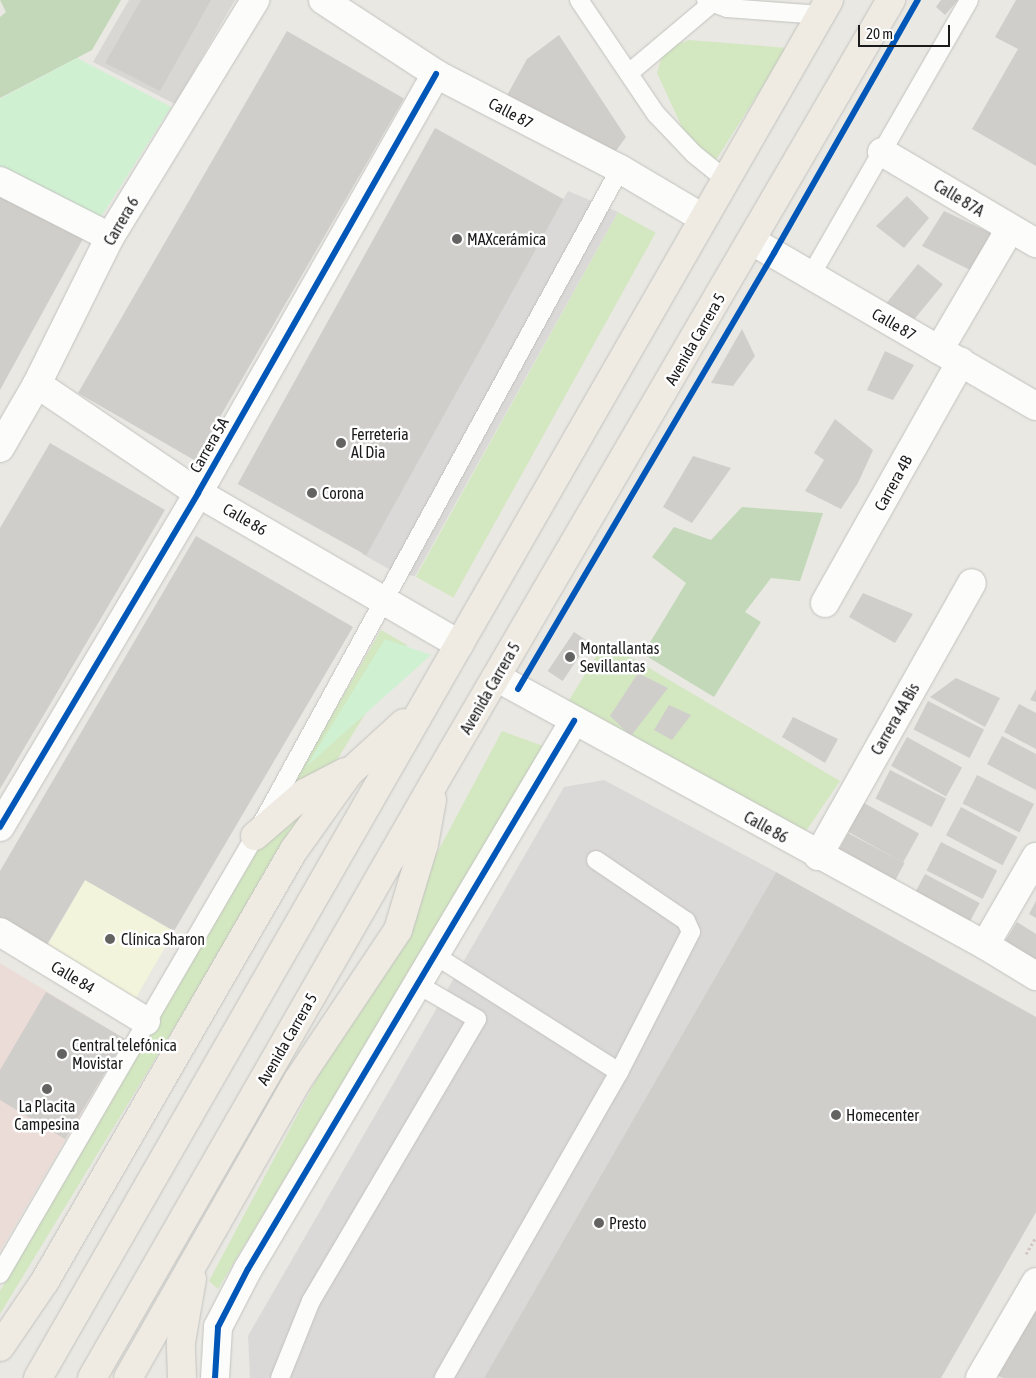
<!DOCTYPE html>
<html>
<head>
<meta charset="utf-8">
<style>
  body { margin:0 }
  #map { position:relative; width:1036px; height:1378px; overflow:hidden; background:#e9e8e3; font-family:"Asap Condensed",sans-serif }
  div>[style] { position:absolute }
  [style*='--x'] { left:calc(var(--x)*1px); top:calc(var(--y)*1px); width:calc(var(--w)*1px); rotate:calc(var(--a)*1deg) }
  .residential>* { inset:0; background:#d8d7d4 }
  .commercial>* { inset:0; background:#ebdcd8 }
  .education>* { inset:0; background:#f3f4dc; transform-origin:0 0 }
  .grass>* { inset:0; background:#d3e7c1; transform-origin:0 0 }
  .forest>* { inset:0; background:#c2d8b8 }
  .park>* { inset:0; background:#d0f0d2 }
  .parking>* { inset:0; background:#dad9d7 }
  .building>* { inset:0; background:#d0ceca; transform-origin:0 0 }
  .path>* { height:3px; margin-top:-1.5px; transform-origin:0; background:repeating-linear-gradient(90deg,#d4c7c4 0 2.5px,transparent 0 5px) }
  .roads { filter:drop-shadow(0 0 1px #c2c2bf) drop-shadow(0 0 1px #c2c2bf) }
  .lane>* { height:18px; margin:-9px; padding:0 9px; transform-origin:9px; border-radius:9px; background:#fcfcfb }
  .street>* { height:28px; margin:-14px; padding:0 14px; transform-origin:14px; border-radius:14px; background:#fcfcfb }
  .primary>* { height:28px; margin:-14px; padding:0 14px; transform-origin:14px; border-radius:14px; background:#efebe3 }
  .cycleway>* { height:6px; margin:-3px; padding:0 3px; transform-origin:3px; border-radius:3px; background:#0057b8 }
  .dots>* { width:14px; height:14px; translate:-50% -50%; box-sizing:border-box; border:2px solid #fff; border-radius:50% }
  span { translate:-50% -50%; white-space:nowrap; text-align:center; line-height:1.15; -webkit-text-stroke:5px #fff; paint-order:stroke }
  .street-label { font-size:16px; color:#1b1b1b }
  .poi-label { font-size:16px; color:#1b1b1b }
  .left { translate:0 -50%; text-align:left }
  .scale { position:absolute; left:858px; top:25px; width:92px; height:22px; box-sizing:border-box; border:2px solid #1b1b1b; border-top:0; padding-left:6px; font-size:15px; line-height:18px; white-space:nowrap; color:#1b1b1b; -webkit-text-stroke:4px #fff; paint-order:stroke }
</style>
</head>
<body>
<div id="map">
  <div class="residential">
    <div style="clip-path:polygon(129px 0,235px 0,175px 104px,93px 62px)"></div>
  </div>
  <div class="commercial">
    <div style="clip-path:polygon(0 963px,125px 1039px,0 1251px)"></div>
  </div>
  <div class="education">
    <div style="left:85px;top:880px;width:103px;height:79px;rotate:30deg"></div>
  </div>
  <div class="grass">
    <div style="clip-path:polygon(689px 40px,787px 48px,705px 177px,657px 73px,661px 59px,672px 46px)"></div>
    <div style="left:618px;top:212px;width:43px;height:417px;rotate:29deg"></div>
    <div style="clip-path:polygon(381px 630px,407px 645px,0 1314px,0 1291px)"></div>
    <div style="clip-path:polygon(605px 642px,840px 781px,804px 834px,566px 705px)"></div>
    <div style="clip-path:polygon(502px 731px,546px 747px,218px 1289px,209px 1281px)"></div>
  </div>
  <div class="forest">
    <div style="clip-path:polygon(0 0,121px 0,92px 50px,0 98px,0 17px,6px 12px)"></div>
    <div style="clip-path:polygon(742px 507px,823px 513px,800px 581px,771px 578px,745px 612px,761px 622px,714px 697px,643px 654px,686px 583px,652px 557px,674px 527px,711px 540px)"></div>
  </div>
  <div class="park">
    <div style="clip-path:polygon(77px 58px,171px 107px,99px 220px,0 172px,0 99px)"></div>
    <div style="clip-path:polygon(385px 639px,431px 655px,306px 767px)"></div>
  </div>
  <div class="parking">
    <div style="clip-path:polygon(568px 191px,618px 212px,415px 576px,398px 574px,362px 554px)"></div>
    <div style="clip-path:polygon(604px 780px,776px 872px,484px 1378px,250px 1378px,248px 1336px,564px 787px)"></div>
  </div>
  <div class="building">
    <div style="clip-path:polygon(141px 0,211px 0,160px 91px,105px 63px)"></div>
    <div style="clip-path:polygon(941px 0,958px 0,945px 15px,936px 7px)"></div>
    <div style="clip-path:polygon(1016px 0,1036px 0,1036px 166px,972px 129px,1018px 49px,995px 37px)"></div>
    <div style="left:287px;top:31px;width:135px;height:418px;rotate:30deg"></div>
    <div style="clip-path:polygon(559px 35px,626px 137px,613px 155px,505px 99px,527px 59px)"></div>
    <div style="left:435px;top:128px;width:147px;height:407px;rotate:29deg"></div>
    <div style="clip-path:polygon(0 189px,84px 237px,0 390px)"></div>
    <div style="clip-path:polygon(907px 196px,929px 218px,904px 248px,876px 226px)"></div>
    <div style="clip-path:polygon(944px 211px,995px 235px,970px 270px,922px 246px)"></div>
    <div style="left:918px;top:264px;width:32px;height:54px;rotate:39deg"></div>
    <div style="clip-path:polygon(742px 329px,755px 356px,733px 386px,711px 383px)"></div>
    <div style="clip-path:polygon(885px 351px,914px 365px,893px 400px,867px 390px)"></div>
    <div style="clip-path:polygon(835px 419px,873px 450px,858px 483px,841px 509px,805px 491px,824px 460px,814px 453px)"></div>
    <div style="clip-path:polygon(50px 443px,165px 510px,0 789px,0 528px)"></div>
    <div style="clip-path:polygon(693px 456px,731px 468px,692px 523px,663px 507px)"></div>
    <div style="clip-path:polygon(196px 536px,353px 627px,174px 931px,85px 880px,45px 948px,0 921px,0 871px)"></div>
    <div style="clip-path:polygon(863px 593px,913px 614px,895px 643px,849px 617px)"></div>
    <div style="left:574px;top:632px;width:18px;height:47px;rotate:34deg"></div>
    <div style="clip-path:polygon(638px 673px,668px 688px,631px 736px,610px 716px)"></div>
    <div style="clip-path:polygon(956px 678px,1000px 698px,985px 727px,930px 697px)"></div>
    <div style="clip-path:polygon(1036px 689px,1036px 702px,1030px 700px)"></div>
    <div style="left:928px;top:701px;width:63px;height:32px;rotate:27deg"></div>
    <div style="clip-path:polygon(1019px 704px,1036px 713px,1036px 749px,1004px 732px)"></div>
    <div style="clip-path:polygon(669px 705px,691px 715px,672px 740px,654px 730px)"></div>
    <div style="clip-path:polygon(793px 717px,838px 739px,825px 763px,782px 737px)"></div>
    <div style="clip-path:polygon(1002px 736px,1036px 754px,1036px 790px,987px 764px)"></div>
    <div style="left:907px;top:737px;width:63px;height:33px;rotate:29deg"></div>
    <div style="left:890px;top:770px;width:63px;height:32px;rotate:27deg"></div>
    <div style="left:977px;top:775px;width:64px;height:32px;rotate:27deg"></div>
    <div style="left:864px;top:803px;width:63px;height:33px;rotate:29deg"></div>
    <div style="left:961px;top:807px;width:64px;height:32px;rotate:28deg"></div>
    <div style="left:848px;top:833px;width:64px;height:32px;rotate:28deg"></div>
    <div style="left:941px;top:842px;width:63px;height:32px;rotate:27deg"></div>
    <div style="clip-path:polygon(776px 872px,1036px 1017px,1036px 1212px,941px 1378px,484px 1378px)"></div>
    <div style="left:925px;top:874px;width:62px;height:32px;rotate:28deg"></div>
    <div style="clip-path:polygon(1036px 901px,1036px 918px,1029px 914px)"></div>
    <div style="clip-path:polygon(1017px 922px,1036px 934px,1036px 966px,999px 951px)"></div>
    <div style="clip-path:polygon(46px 992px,125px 1039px,65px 1139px,0 1100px,0 1070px)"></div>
    <div style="clip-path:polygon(1036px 1311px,1036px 1378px,1003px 1378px,996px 1375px)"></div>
  </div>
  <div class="path">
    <div style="--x:1026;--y:1254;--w:20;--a:-60"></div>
  </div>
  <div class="roads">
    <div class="lane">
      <div style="--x:579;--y:0;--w:138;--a:56"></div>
      <div style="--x:656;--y:114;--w:55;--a:46.5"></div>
      <div style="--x:694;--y:154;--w:41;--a:39.1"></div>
      <div style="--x:706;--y:0;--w:22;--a:21"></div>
      <div style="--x:727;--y:8;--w:94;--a:4.3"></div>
      <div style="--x:629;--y:73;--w:109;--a:-40.1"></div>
      <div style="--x:811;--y:275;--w:317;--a:-60.1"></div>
      <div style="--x:596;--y:860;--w:109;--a:34.1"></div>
      <div style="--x:686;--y:921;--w:12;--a:66"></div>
      <div style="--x:691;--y:932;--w:157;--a:117.2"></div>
      <div style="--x:433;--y:954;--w:220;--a:32.4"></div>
      <div style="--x:619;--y:1072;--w:353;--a:119.8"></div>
      <div style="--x:0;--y:1274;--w:507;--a:-59.79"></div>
      <div style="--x:255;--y:836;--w:760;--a:-61.31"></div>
      <div style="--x:280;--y:1378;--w:83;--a:-68.1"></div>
      <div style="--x:311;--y:1301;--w:327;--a:-59.5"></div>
      <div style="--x:477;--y:1019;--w:69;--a:-149.7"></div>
    </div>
    <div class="street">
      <div style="--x:323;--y:0;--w:135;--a:33.2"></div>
      <div style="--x:436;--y:74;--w:207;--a:27.3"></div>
      <div style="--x:620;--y:169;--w:96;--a:30.6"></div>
      <div style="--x:882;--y:152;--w:179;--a:30.6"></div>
      <div style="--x:0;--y:181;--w:123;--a:27"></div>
      <div style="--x:752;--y:241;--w:328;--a:30.2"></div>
      <div style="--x:939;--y:350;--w:140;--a:-59.6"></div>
      <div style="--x:37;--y:384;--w:194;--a:34.1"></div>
      <div style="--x:198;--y:493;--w:302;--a:30.1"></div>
      <div style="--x:0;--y:448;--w:74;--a:-60"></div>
      <div style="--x:37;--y:384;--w:164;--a:-63.6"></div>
      <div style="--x:110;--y:237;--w:278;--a:-58.5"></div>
      <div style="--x:825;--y:603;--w:277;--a:-60.6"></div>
      <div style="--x:496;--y:677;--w:558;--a:28.73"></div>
      <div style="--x:985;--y:945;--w:60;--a:31.3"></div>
      <div style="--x:0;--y:827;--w:388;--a:-59.3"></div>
      <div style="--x:198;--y:493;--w:482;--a:-60.4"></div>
      <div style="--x:818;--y:856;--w:313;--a:-60.6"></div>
      <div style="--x:0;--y:932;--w:171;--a:31.4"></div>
      <div style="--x:985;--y:945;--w:102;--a:-59.9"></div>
      <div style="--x:215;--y:1378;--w:51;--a:-86.6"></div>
      <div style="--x:218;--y:1327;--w:65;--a:-62.7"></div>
      <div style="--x:248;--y:1269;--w:638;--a:-59.25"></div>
      <div style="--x:980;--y:1378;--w:111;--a:-59.7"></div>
    </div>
    <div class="primary">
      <div style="--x:255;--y:836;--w:66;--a:-40.7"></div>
      <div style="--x:305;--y:793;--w:45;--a:-27.7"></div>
      <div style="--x:0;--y:1347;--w:80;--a:-55.7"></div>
      <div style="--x:45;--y:1281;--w:498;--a:-60"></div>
      <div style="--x:294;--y:850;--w:95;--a:-54.5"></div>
      <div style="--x:349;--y:773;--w:74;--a:-42.3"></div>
      <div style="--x:38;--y:1378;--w:1589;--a:-60.14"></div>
      <div style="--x:92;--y:1378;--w:686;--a:-60.11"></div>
      <div style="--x:434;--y:783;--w:907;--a:-59.73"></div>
      <div style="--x:128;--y:1378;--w:343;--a:-60.3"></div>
      <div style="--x:298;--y:1080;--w:180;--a:-56.3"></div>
      <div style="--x:398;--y:930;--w:90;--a:-73.2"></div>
      <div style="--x:424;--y:844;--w:45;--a:-79.7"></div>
      <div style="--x:182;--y:1378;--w:36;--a:-92"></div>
      <div style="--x:181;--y:1342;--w:64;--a:-80.1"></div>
    </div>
  </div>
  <div class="cycleway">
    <div style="--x:518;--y:689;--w:506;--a:-59.58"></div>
    <div style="--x:774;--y:253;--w:291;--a:-60.4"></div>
    <div style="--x:0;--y:827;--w:388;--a:-59.3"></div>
    <div style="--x:198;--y:493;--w:482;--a:-60.4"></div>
    <div style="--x:215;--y:1378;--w:51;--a:-86.6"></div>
    <div style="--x:218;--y:1327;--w:65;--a:-62.7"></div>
    <div style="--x:248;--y:1269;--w:638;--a:-59.25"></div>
  </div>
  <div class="dots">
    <div style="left:457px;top:239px;background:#636361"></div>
    <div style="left:341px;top:443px;background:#636361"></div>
    <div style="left:312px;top:493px;background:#636361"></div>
    <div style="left:570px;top:657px;background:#636361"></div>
    <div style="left:110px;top:939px;background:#636361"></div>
    <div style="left:62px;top:1054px;background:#636361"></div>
    <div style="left:47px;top:1089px;background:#636361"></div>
    <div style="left:836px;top:1115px;background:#636361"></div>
    <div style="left:599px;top:1223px;background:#636361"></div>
  </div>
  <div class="street-label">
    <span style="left:511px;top:113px;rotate:28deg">Calle 87</span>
    <span style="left:959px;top:198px;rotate:31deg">Calle 87A</span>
    <span style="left:121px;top:221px;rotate:-60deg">Carrera 6</span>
    <span style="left:894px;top:324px;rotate:30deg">Calle 87</span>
    <span style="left:695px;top:339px;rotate:-60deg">Avenida Carrera 5</span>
    <span style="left:209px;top:445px;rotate:-60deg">Carrera 5A</span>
    <span style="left:893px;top:483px;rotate:-61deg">Carrera 4B</span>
    <span style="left:245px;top:519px;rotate:30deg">Calle 86</span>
    <span style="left:490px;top:688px;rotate:-60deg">Avenida Carrera 5</span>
    <span style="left:895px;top:719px;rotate:-60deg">Carrera 4A Bis</span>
    <span style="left:766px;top:827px;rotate:29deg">Calle 86</span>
    <span style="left:73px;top:977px;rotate:31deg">Calle 84</span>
    <span style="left:287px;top:1039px;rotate:-60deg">Avenida Carrera 5</span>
  </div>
  <div class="poi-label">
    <span class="left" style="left:467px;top:239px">MAXcerámica</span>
    <span class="left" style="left:351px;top:443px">Ferreteria<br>Al Dia</span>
    <span class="left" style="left:322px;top:493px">Corona</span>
    <span class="left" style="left:580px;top:657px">Montallantas<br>Sevillantas</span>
    <span class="left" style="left:121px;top:939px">Clínica Sharon</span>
    <span class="left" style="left:72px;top:1054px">Central telefónica<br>Movistar</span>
    <span style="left:47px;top:1115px">La Placita<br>Campesina</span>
    <span class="left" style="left:846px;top:1115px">Homecenter</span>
    <span class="left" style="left:609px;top:1223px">Presto</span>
  </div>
  <div class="scale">20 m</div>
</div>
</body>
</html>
